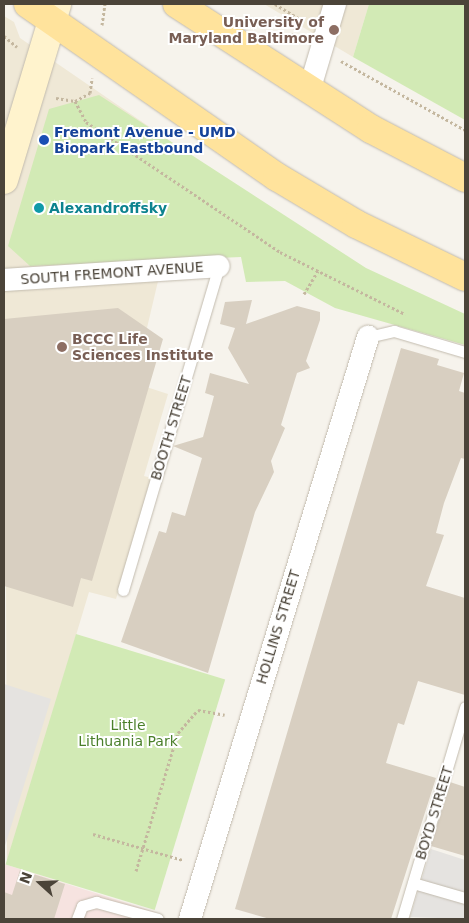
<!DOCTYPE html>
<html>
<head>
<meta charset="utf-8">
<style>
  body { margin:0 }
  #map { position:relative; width:469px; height:923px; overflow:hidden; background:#f6f3ec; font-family:"DejaVu Sans",sans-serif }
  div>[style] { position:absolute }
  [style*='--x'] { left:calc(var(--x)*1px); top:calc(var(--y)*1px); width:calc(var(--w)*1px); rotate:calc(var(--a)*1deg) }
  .education>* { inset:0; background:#efe8d6 }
  .medical>* { inset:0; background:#f6e3e0 }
  .green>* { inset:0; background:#d2eab5; transform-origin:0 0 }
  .parking>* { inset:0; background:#e5e3e0 }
  .building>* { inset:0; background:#d8cfc1 }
  .path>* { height:3px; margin-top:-1.5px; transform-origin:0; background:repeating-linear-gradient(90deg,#c4b79f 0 2.5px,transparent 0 5px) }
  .roads { filter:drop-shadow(0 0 1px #c2bbae) drop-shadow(0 0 1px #c2bbae) }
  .service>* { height:11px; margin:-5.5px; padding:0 5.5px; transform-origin:5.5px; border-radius:5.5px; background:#fff }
  .minor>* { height:22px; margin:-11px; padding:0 11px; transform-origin:11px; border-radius:11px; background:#fff }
  .secondary>* { height:28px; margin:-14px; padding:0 14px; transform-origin:14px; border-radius:14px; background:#fff3cd }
  .primary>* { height:28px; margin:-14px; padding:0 14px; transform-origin:14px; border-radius:14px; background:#ffe39c }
  .dots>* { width:14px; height:14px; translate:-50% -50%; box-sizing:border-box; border:2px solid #fff; border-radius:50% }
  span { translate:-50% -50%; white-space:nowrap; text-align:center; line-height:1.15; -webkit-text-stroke:4px #fff; paint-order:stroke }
  .education-label { font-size:14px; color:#785e54; font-weight:700 }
  .right { translate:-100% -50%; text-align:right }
  .left { translate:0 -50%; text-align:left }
  .transit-label { font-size:14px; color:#164399; font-weight:700 }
  .culture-label { font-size:14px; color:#0d838f; font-weight:700 }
  .street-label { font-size:14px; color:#4b4439 }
  .park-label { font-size:14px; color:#4a7f2a }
  .frame { position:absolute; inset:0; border:5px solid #4b4439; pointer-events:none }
  .north { position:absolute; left:15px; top:858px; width:50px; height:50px; -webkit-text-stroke:4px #fff; paint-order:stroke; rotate:290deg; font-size:14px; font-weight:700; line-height:20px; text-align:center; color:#4b4439 }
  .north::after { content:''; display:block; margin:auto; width:18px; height:22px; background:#4b4439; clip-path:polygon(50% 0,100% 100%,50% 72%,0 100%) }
</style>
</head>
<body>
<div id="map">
  <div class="education">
    <div style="clip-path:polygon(264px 4px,369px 4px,353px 57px)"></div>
    <div style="clip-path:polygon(4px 16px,14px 22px,20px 38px,288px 222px,241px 256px,163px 260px,134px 383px,168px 394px,144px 476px,152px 478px,116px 599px,89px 592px,7px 865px)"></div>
  </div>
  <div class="medical">
    <div style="clip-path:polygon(4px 864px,155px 912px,153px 919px,4px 919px)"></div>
  </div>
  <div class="green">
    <div style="clip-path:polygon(369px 4px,465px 4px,465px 120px,353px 57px)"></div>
    <div style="clip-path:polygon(99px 95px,366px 268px,465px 314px,465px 345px,335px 308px,285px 281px,246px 282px,241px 257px,30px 266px,8px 246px,49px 109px)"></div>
    <div style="left:76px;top:634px;width:156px;height:241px;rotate:17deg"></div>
  </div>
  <div class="parking">
    <div style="clip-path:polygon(4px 684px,51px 699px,4px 849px)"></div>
    <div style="clip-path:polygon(431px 849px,465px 860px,465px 919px,410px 917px)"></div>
  </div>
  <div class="building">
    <div style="clip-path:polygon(252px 300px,246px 324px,297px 306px,320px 312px,320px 320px,306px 361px,310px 368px,297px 373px,281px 425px,285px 428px,271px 461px,274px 472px,255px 512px,208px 673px,121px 642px,159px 531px,166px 533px,172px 512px,185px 516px,202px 458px,173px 446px,203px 437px,214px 396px,205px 393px,210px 373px,249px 384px,228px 348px,235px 328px,220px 324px,225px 302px)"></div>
    <div style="clip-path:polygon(118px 308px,163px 339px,92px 581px,81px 578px,73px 607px,4px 586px,4px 319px)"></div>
    <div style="clip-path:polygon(401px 348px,439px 359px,437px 365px,464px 373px,459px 391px,465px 393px,465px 459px,461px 458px,444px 503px,436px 533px,444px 535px,426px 586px,465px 598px,465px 695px,418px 681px,404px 725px,398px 723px,386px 763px,436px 778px,391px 919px,270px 919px,235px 909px)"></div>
    <div style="clip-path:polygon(450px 782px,465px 787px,465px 856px,431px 846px)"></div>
    <div style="clip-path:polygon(20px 870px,65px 884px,54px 919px,4px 919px,4px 892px,12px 895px)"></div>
  </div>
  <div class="path">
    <div style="--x:275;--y:4;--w:29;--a:31"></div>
    <div style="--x:300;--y:19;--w:17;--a:115"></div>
    <div style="--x:293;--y:34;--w:9;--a:27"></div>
    <div style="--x:102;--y:25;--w:21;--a:-82"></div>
    <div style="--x:4;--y:36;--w:17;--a:40"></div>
    <div style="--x:341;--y:61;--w:142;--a:29.1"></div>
    <div style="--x:56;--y:98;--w:19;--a:9"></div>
    <div style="--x:75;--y:101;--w:17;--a:-28"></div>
    <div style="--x:90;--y:93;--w:15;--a:-82"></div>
    <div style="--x:75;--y:101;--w:24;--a:62"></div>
    <div style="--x:86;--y:122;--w:234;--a:33.8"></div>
    <div style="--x:280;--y:252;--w:140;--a:26.4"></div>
    <div style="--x:304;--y:294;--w:27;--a:-59"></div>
    <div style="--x:93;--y:834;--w:94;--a:16.1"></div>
    <div style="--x:136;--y:871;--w:144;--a:-73.1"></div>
    <div style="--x:178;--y:733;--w:30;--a:-49"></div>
    <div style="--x:198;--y:710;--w:27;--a:10"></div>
  </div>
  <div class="roads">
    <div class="service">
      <div style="--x:368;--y:337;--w:27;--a:-13"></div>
      <div style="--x:394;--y:331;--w:74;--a:16.5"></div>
      <div style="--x:123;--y:590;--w:338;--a:-73.5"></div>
      <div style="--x:413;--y:883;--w:54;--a:16.1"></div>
      <div style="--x:77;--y:919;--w:14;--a:-69"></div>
      <div style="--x:82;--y:906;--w:15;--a:-16"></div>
      <div style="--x:96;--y:902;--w:64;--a:15.3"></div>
      <div style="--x:402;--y:919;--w:221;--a:-73.4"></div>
    </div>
    <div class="minor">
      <div style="--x:309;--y:91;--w:91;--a:-73.4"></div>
      <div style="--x:4;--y:280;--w:215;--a:-3.7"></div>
      <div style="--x:190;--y:919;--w:609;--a:-72.99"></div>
    </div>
    <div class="secondary">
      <div style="--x:4;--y:180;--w:184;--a:-73.2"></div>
    </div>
    <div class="primary">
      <div style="--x:28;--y:4;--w:303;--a:34.8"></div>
      <div style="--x:277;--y:177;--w:92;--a:30.7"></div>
      <div style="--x:356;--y:224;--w:121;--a:25.9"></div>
      <div style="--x:177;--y:4;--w:231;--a:32.8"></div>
      <div style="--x:371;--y:129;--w:106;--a:27.5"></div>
    </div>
  </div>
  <div class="dots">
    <div style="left:334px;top:30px;background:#8d6e63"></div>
    <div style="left:44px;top:140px;background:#1a4fb4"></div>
    <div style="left:39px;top:208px;background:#0f9aa8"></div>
    <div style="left:62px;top:347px;background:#8d6e63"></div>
  </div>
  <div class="education-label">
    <span class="right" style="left:324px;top:30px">University of<br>Maryland Baltimore</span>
    <span class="left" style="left:72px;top:347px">BCCC Life<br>Sciences Institute</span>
  </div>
  <div class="transit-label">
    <span class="left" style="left:54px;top:140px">Fremont Avenue - UMD<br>Biopark Eastbound</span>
  </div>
  <div class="culture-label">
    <span class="left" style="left:49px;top:208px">Alexandroffsky</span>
  </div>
  <div class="street-label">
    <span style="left:112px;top:273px;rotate:-4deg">SOUTH FREMONT AVENUE</span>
    <span style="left:171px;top:428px;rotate:-73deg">BOOTH STREET</span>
    <span style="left:278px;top:627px;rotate:-73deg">HOLLINS STREET</span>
    <span style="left:434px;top:813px;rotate:-73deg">BOYD STREET</span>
  </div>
  <div class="park-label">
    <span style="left:128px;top:733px">Little<br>Lithuania Park</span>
  </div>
  <div class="frame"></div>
  <div class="north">N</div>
</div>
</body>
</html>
